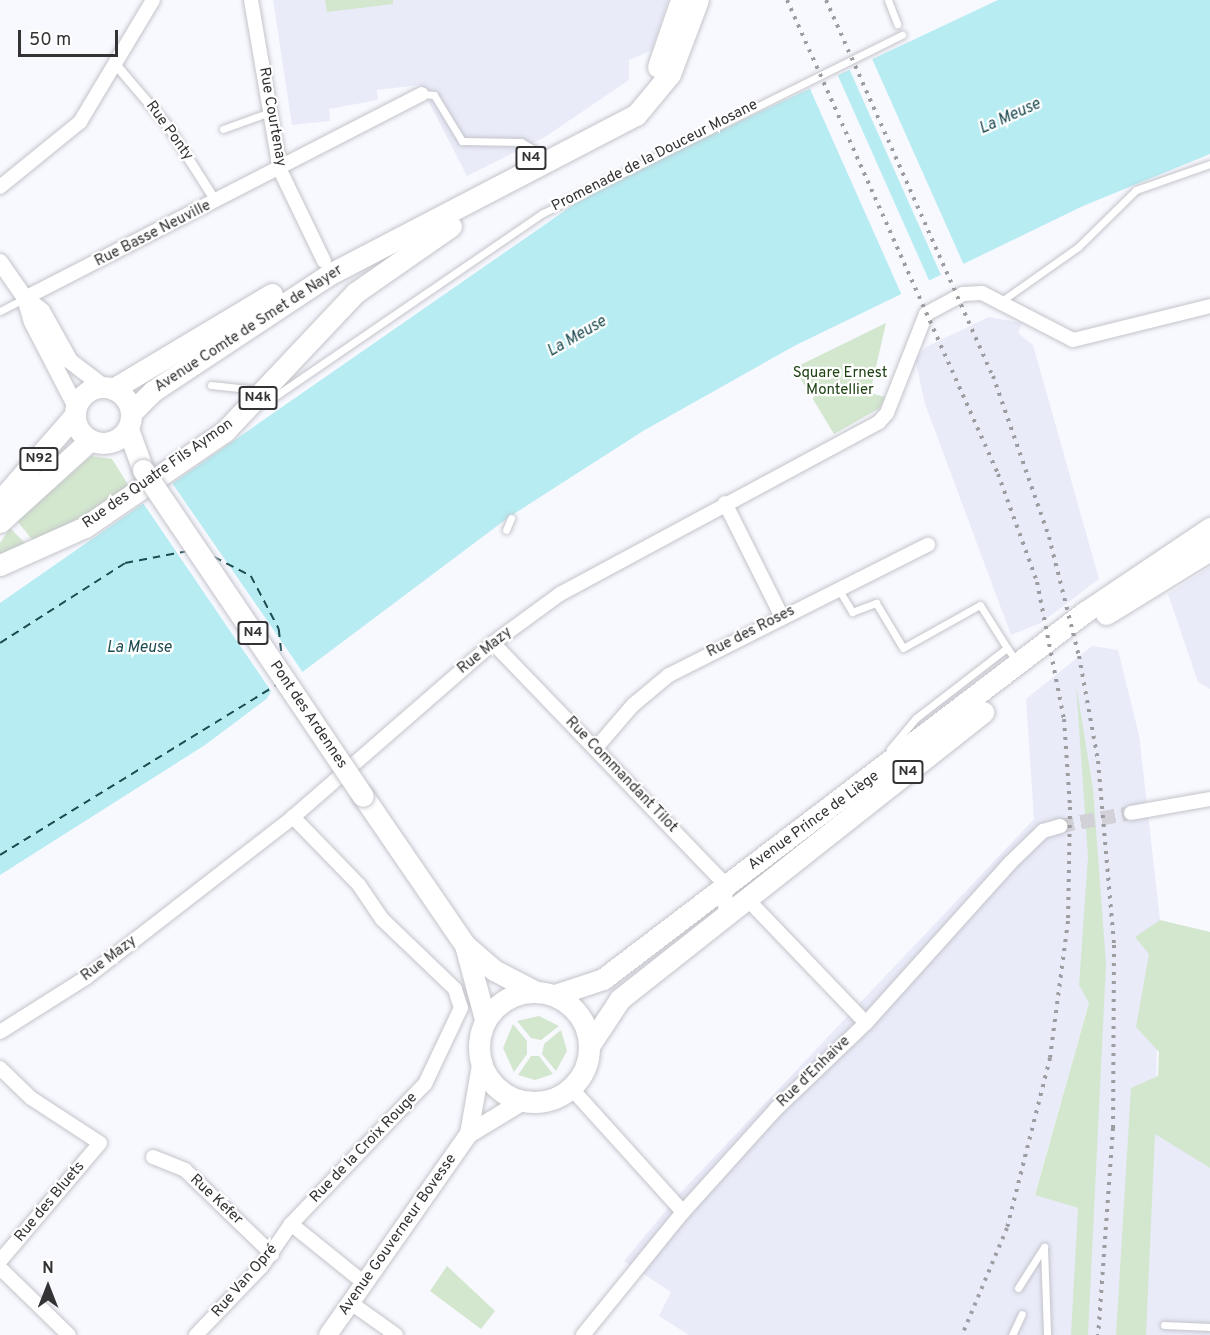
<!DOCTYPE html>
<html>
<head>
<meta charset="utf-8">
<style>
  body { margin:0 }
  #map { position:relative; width:1210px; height:1335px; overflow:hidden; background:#f8f8ff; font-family:Overpass,sans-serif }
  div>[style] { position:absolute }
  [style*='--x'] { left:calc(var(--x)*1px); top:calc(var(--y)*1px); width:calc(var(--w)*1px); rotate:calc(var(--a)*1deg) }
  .built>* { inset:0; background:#e9ebf9 }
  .green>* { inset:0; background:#d3e6ce }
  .water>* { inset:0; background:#b6ecf2 }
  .pier>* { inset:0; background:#f8f8ff; transform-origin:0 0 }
  .ferry>* { height:1.5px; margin-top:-0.75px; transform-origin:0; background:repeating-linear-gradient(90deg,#1c4b50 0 8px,transparent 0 14px) }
  .minor-tunnel>* { height:14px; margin-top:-7px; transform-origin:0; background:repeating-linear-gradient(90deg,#d1d1d7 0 14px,transparent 0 21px) }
  .roads { filter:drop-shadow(0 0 2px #c3c4ca) drop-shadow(0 0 2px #c3c4ca) }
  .service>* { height:7px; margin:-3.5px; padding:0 3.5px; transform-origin:3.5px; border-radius:3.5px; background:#fff }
  .pedestrian>* { height:9px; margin:-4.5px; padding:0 4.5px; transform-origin:4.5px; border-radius:4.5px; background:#fff }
  .minor>* { height:14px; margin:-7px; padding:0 7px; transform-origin:7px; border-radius:7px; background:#fff }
  .tertiary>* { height:16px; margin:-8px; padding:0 8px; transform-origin:8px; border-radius:8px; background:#fff }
  .secondary>* { height:18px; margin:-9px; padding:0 9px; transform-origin:9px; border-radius:9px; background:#fff }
  .primary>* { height:21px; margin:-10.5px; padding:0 10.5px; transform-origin:10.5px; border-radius:10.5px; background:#fff }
  .primary>.ring { margin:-10.5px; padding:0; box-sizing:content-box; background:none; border:21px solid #fff; border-radius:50% }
  .rail>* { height:4px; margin-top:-2px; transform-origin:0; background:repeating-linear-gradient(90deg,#9c9ca1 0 3px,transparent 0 9px) }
  .bridges { filter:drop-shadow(0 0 2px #c3c4ca) drop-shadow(0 0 2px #c3c4ca) }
  .primary-bridge>* { height:21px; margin:-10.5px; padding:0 10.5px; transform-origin:10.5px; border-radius:10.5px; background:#fff }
  span { translate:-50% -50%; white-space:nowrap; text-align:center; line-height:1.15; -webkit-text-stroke:4.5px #fff; paint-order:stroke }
  .shield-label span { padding:2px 4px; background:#fff; border:2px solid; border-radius:4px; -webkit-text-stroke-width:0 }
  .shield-label { font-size:14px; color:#333335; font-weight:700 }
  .street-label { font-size:15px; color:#333335 }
  .park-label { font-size:15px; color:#1d4112 }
  .water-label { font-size:16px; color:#1c4b50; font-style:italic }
  .north { position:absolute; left:18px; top:1257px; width:60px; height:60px; -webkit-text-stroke:4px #fff; paint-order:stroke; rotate:0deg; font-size:16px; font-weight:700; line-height:24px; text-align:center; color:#333335 }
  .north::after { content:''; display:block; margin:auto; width:21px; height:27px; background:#333335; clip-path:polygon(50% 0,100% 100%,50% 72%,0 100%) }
  .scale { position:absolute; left:18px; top:30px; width:100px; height:27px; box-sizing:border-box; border:3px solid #333335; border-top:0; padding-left:8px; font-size:18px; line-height:21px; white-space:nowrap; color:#333335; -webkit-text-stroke:4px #fff; paint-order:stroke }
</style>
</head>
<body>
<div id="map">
  <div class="built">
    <div style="clip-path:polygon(273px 0,668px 0,652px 50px,629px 60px,629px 80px,545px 137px,467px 176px,420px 85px,377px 90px,378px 100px,329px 109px,330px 121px,292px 125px)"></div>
    <div style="clip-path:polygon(989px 317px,1022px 323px,1018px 333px,1033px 345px,1099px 579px,1041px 623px,1011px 635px,925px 404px,915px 359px,926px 347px)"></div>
    <div style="clip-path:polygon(1210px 567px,1210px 689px,1198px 682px,1168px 594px)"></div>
    <div style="clip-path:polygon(evenodd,1092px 646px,1118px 650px,1139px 735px,1160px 920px,1155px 1133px,1210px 1168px,1210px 1335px,689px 1335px,659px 1316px,671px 1292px,624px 1261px,682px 1191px,1034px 819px,1026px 699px,1092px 646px,1088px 1006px,1077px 1208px,1035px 1194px,1088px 1006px)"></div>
  </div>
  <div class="green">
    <div style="clip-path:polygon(325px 0,393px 0,393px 4px,327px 12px)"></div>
    <div style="clip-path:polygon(886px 323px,870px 393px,885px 397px,880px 408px,834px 434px,794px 368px)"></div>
    <div style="clip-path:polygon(91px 456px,112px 459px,132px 491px,35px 543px,17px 521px)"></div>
    <div style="clip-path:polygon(10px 528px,30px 548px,0 562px,0 543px)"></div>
    <div style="clip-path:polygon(1076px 684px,1093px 789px,1106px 964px,1088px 1335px,1071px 1335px,1078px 1208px,1035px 1195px,1089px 1003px,1079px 985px,1088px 857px)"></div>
    <div style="clip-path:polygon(1160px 920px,1210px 932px,1210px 1168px,1155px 1134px,1146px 1335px,1116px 1335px,1131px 1088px,1158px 1076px,1159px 1052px,1136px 1027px,1149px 954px,1135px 937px)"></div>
    <div style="clip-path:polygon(539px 1016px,559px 1026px,541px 1040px,531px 1038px,517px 1021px)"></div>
    <div style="clip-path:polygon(513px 1024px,527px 1041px,527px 1054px,514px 1072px,503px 1048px)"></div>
    <div style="clip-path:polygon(561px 1030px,567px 1051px,556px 1071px,542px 1054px,544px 1044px)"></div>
    <div style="clip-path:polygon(531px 1056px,539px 1056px,553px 1074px,535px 1080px,518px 1075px)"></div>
    <div style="clip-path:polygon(447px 1266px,495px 1311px,481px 1329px,430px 1291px)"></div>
  </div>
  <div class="water">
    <div style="clip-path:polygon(998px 0,1210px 0,1210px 154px,1083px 206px,796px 345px,643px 431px,509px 517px,205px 745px,0 875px,0 603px,596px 189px)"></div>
  </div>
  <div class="pier">
    <div style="left:870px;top:54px;width:234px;height:25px;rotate:66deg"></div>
    <div style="left:835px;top:69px;width:235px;height:31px;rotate:66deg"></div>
    <div style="clip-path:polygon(170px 480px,304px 674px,266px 700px,271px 691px,141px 500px)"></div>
  </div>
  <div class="ferry">
    <div style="--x:214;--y:557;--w:42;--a:27.2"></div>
    <div style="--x:251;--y:576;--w:60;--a:62.2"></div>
    <div style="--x:279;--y:629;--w:29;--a:84"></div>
    <div style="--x:0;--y:643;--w:148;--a:-32.6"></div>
    <div style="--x:125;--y:563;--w:64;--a:-10.8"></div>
    <div style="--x:0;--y:855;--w:324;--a:-31.6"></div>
  </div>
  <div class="minor-tunnel">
    <div style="--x:1060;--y:826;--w:72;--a:-10.4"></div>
  </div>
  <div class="roads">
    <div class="service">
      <div style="--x:888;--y:0;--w:26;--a:69"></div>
      <div style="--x:422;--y:94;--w:12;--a:5"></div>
      <div style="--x:434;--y:95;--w:54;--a:58.7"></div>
      <div style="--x:462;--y:141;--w:59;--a:1"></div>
      <div style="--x:521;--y:142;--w:22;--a:30"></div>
      <div style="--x:223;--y:129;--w:50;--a:-19.9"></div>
      <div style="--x:1003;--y:300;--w:92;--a:-35.2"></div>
      <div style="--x:1078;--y:247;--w:81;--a:-44.5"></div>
      <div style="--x:1136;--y:190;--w:78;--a:-19.4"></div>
      <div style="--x:0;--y:311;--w:28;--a:-27"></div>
      <div style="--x:211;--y:385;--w:56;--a:6.1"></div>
      <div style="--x:267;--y:391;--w:9;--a:41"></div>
      <div style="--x:274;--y:397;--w:326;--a:-34.4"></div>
      <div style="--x:543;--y:213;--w:401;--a:-26.4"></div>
      <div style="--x:506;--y:530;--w:13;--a:-67"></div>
      <div style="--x:839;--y:590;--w:26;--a:59"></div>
      <div style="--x:852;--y:612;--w:26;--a:-21"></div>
      <div style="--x:876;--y:603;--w:52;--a:59"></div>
      <div style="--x:903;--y:648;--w:88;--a:-29.2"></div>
      <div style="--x:980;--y:605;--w:51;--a:57.9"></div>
      <div style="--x:890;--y:749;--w:40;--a:-50"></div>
      <div style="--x:916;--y:718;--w:115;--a:-37.6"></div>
      <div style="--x:1007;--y:648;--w:17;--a:54"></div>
      <div style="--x:1018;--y:1288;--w:49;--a:-57.6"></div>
      <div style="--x:1044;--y:1247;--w:88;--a:88"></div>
      <div style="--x:1164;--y:1325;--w:46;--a:2.5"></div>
      <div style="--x:1012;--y:1335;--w:23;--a:-65"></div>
    </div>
    <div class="pedestrian">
      <div style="--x:116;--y:65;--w:79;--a:49.6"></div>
      <div style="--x:167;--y:125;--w:91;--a:57.5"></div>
    </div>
    <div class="minor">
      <div style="--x:251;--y:0;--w:172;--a:80.3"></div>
      <div style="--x:280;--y:170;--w:101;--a:64.2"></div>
      <div style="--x:0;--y:187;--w:103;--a:-39.1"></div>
      <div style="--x:80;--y:122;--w:142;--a:-59.1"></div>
      <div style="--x:25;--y:298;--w:446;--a:-27.2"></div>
      <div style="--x:725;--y:503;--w:125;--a:63.4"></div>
      <div style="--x:493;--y:643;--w:336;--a:46.1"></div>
      <div style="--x:726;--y:885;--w:32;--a:92"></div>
      <div style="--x:596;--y:748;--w:57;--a:-49.3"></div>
      <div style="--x:633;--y:705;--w:47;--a:-39.8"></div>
      <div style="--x:669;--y:675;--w:290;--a:-26.7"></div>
      <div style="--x:1131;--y:813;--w:80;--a:-10"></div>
      <div style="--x:748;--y:900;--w:170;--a:46.2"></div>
      <div style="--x:0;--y:1032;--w:103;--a:-32.3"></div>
      <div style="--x:87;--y:977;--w:261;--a:-37.8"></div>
      <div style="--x:293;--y:817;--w:265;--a:-41"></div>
      <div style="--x:493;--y:643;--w:83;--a:-36.2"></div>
      <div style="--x:560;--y:594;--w:362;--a:-28.3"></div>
      <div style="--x:879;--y:422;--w:12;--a:-48"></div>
      <div style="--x:887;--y:413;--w:106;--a:-68.5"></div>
      <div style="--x:926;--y:314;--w:42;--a:-28.4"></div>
      <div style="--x:963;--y:294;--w:19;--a:-3"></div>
      <div style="--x:982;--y:293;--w:102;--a:27.3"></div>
      <div style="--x:1073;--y:340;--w:141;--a:-13.9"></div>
      <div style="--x:0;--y:1068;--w:43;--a:44.1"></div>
      <div style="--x:31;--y:1098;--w:82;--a:33.1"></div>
      <div style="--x:100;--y:1143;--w:155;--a:130.3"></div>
      <div style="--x:571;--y:1088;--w:167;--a:47.9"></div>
      <div style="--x:153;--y:1157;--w:35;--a:22"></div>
      <div style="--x:185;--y:1170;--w:121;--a:44"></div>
      <div style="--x:291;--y:1224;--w:94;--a:38.9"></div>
      <div style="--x:0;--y:1268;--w:96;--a:44.2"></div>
      <div style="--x:351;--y:1303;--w:55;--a:35.4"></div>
      <div style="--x:196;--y:1335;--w:95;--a:-46.3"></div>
      <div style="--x:262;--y:1266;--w:51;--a:-55.4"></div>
      <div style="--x:291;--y:1224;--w:194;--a:-46.3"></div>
      <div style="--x:425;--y:1084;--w:84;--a:-64.7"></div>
      <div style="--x:461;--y:1008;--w:20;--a:-108"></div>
      <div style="--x:455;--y:989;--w:101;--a:-136.2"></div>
      <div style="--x:382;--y:919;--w:41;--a:-124.1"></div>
      <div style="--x:359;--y:885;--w:95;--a:-134.1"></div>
      <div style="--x:583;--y:1335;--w:159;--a:-50.9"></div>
      <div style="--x:683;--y:1212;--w:139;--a:-47.9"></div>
      <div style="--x:776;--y:1109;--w:124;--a:-43.7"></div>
      <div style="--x:866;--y:1023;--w:217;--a:-48"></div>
      <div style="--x:1011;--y:862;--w:45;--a:-44.1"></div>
      <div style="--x:1043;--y:831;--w:18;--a:-16"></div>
    </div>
    <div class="tertiary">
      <div style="--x:0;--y:262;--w:44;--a:55.2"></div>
      <div style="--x:25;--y:298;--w:25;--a:74"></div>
      <div style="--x:32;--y:322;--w:96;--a:62.6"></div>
      <div style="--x:25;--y:298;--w:21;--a:37"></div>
      <div style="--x:42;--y:311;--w:57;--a:60.8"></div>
      <div style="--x:70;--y:361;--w:43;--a:37.4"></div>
    </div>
    <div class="secondary">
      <div style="--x:469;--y:1134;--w:63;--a:-31.4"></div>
      <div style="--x:328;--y:1335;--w:246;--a:-55"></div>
      <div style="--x:469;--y:1134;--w:70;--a:-80.1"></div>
    </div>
    <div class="primary">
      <div style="--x:658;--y:67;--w:71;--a:-71.1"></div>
      <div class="ring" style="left:75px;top:387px;width:35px;height:35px"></div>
      <div style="--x:113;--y:389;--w:185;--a:-30.9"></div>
      <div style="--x:132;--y:412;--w:30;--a:-45"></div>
      <div style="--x:153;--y:391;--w:212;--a:-33.5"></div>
      <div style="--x:330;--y:274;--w:345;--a:-27.5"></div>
      <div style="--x:636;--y:115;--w:53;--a:-50.3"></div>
      <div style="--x:670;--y:74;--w:79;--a:-69.3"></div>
      <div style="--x:128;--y:429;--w:44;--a:69.9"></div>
      <div style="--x:0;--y:501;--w:114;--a:-48.9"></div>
      <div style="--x:0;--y:522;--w:122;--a:-42.3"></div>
      <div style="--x:0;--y:565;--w:93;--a:-24.1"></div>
      <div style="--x:85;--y:527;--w:170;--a:-34.4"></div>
      <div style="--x:225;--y:431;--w:190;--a:-46.7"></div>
      <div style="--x:355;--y:293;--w:117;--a:-34.9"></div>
      <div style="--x:1106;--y:614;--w:122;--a:-31.6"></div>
      <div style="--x:363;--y:796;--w:181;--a:55.6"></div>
      <div style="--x:465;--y:945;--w:38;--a:41"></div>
      <div style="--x:494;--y:970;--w:45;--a:27.7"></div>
      <div style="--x:465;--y:945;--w:77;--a:74.9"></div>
      <div class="ring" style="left:479px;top:992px;width:89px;height:89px"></div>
      <div style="--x:555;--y:995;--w:51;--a:-18.4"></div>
      <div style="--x:603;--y:979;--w:606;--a:-37.29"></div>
      <div style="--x:1085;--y:612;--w:151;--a:-33.9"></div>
      <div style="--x:589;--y:1046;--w:56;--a:-56.6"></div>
      <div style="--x:620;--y:999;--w:463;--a:-38.3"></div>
    </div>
  </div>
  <div class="rail">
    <div style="--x:787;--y:0;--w:519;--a:66"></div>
    <div style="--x:998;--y:474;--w:115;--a:70.1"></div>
    <div style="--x:1037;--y:582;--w:140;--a:78.9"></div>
    <div style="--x:1064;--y:719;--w:88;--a:86.1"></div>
    <div style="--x:1070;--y:807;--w:114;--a:91"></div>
    <div style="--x:1068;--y:921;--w:138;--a:97.5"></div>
    <div style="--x:1050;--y:1058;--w:175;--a:104.2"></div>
    <div style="--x:1007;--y:1228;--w:116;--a:112.8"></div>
    <div style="--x:826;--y:0;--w:411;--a:66.1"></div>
    <div style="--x:993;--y:376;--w:170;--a:70.8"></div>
    <div style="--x:1049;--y:537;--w:123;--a:75.9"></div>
    <div style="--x:1079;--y:656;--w:107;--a:79.7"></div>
    <div style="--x:1098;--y:761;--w:185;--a:85"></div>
    <div style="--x:1114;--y:945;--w:183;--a:90.3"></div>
    <div style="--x:1113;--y:1128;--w:208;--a:94.1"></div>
  </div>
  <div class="bridges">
    <div class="primary-bridge">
      <div style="--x:143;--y:470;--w:393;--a:56"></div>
    </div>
  </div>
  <div class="shield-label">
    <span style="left:531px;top:158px">N4</span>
    <span style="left:258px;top:398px">N4k</span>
    <span style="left:39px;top:459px">N92</span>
    <span style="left:253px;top:633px">N4</span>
    <span style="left:908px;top:772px">N4</span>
  </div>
  <div class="street-label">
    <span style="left:272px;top:117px;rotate:80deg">Rue Courtenay</span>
    <span style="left:169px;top:131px;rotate:54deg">Rue Ponty</span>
    <span style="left:655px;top:156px;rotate:-27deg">Promenade de la Douceur Mosane</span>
    <span style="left:153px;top:234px;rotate:-27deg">Rue Basse Neuville</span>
    <span style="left:249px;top:329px;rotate:-33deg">Avenue Comte de Smet de Nayer</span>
    <span style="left:158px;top:474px;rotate:-35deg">Rue des Quatre Fils Aymon</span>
    <span style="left:751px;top:632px;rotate:-27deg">Rue des Roses</span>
    <span style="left:485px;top:651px;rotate:-39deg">Rue Mazy</span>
    <span style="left:308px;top:715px;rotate:56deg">Pont des Ardennes</span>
    <span style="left:621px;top:775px;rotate:46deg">Rue Commandant Tilot</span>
    <span style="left:814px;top:821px;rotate:-36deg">Avenue Prince de Liège</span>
    <span style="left:109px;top:959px;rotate:-37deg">Rue Mazy</span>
    <span style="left:814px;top:1072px;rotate:-44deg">Rue d'Enhaive</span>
    <span style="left:364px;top:1148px;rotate:-46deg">Rue de la Croix Rouge</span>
    <span style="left:216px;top:1200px;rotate:43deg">Rue Kefer</span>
    <span style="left:50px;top:1202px;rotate:-50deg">Rue des Bluets</span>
    <span style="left:398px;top:1235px;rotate:-55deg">Avenue Gouverneur Bovesse</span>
    <span style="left:245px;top:1281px;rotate:-49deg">Rue Van Opré</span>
  </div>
  <div class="park-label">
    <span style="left:840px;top:382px">Square Ernest<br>Montellier</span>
  </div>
  <div class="water-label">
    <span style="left:1010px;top:117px;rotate:-24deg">La Meuse</span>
    <span style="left:577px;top:337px;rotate:-30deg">La Meuse</span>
    <span style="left:139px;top:648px">La Meuse</span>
  </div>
  <div class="north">N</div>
  <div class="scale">50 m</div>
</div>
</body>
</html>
